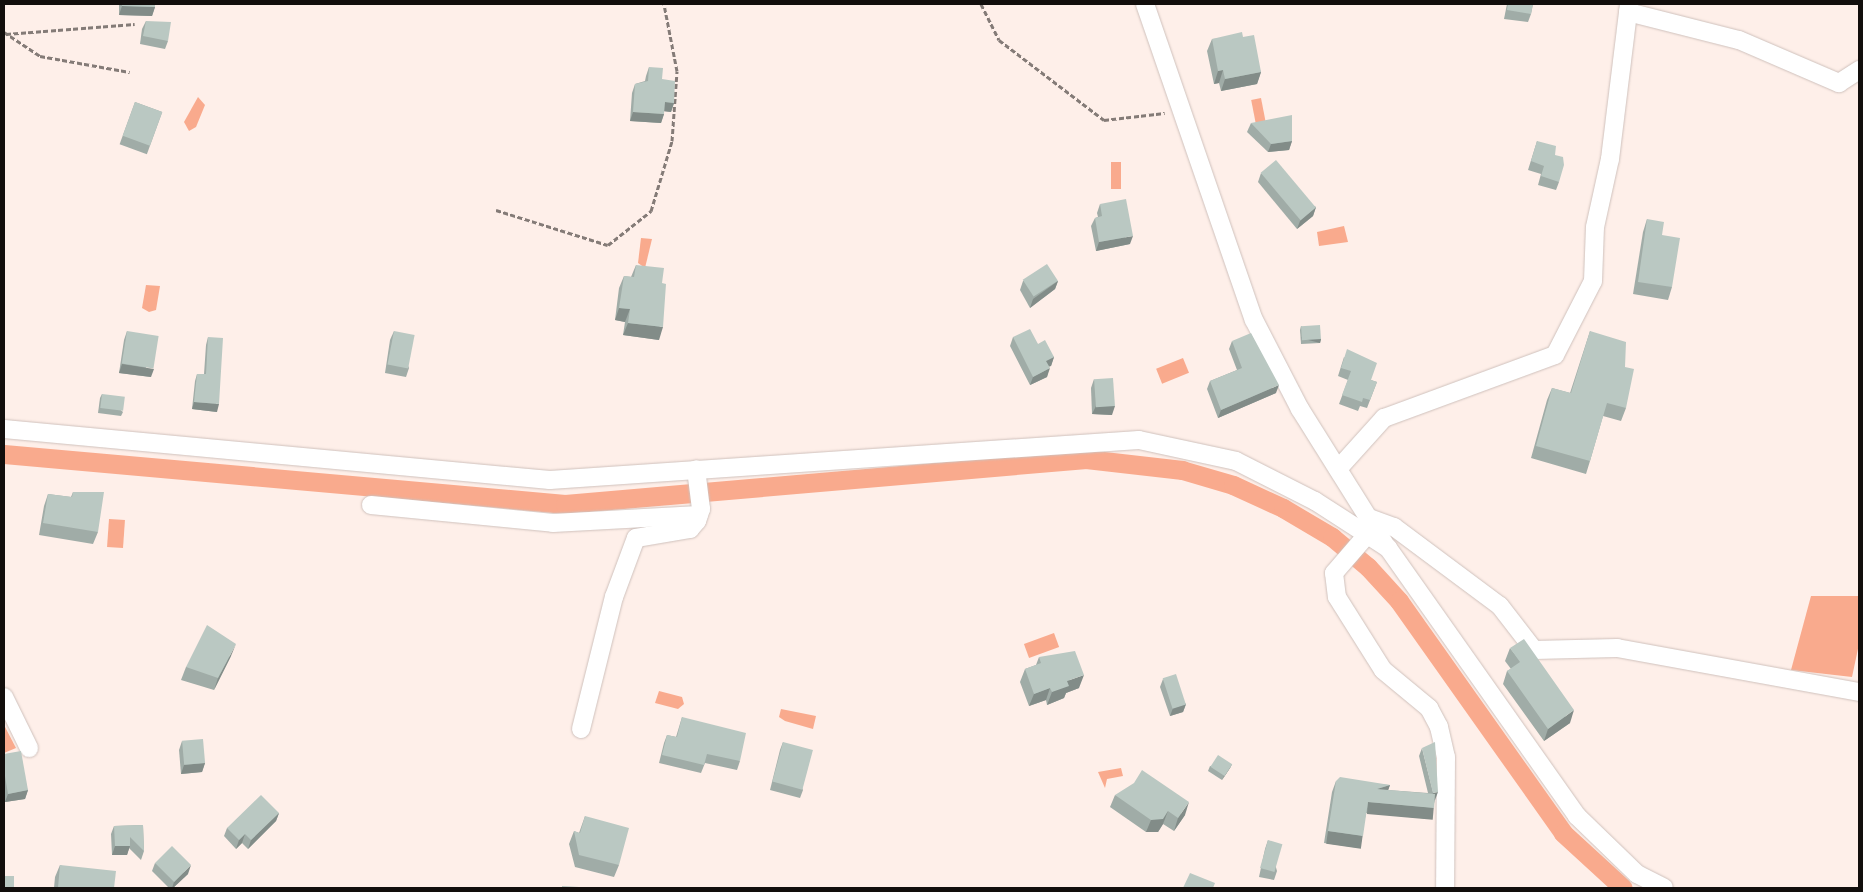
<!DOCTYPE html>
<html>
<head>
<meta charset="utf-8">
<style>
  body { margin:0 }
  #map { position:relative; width:1863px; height:892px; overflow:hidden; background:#feefe9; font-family:Ubuntu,sans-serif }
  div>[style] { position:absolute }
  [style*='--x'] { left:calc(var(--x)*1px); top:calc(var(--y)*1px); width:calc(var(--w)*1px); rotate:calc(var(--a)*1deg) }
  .water>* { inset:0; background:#f9aa8d; transform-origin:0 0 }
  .canal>* { height:19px; margin:-9.5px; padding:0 9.5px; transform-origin:9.5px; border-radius:9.5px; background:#f9aa8d }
  .path>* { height:3px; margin-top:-1.5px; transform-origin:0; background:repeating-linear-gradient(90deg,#847b77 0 5px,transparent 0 7.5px) }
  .roads { filter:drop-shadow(0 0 1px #cfc1bc) drop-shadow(0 0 1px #cfc1bc) }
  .minor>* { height:18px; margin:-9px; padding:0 9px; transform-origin:9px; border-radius:9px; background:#fff }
  .wall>* { inset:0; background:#a0aca7; transform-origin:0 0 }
  .shaded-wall>* { inset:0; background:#828c88; transform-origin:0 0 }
  .building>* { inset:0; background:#bac8c2; transform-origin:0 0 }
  span { translate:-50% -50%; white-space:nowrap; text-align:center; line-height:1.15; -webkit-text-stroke:4px #fff; paint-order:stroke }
  .frame { position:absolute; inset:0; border:5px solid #120e0c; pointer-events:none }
</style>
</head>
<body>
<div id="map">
  <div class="water">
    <div style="clip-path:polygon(198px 97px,205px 105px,196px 127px,189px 131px,184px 122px)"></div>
    <div style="left:1261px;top:98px;width:25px;height:10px;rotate:79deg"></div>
    <div style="left:1111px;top:162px;width:10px;height:27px"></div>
    <div style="clip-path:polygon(1344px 226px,1348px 242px,1319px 246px,1317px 232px)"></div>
    <div style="clip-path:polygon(641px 238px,652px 239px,645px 268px,638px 263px)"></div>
    <div style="clip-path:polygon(146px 285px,160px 286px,156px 310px,149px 312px,142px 308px)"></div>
    <div style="left:1183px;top:358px;width:16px;height:29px;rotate:68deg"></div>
    <div style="left:109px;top:519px;width:16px;height:28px;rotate:4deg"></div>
    <div style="clip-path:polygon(1811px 596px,1859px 596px,1859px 644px,1852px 677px,1791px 670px)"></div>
    <div style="left:1054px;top:633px;width:15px;height:32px;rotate:70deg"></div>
    <div style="clip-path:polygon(659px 691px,682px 697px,684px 704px,678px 709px,655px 703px)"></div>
    <div style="clip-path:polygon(781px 709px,816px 716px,813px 729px,785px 721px,779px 717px)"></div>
    <div style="clip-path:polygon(4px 725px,16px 748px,4px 753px)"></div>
    <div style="clip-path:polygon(1121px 768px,1123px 776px,1107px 779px,1105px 788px,1098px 772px)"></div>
  </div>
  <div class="canal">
    <div style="--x:4;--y:454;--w:563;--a:5.09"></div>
    <div style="--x:565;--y:504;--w:523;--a:-4.94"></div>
    <div style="--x:1086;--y:459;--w:97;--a:6.5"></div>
    <div style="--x:1182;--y:470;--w:53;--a:16.4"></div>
    <div style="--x:1233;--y:485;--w:55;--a:24.7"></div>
    <div style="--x:1283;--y:508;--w:57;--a:30.6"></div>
    <div style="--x:1332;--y:537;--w:47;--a:39.8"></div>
    <div style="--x:1368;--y:567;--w:46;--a:47.6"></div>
    <div style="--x:1399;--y:601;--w:284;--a:54.7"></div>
    <div style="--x:1563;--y:833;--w:81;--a:42.5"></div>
  </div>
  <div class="path">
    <div style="--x:981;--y:4;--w:40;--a:63.4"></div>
    <div style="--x:999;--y:40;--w:132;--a:37.3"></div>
    <div style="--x:1104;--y:120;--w:61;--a:-6.5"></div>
    <div style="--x:4;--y:32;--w:43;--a:33.7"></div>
    <div style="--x:40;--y:56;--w:91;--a:10.1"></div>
    <div style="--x:6;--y:34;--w:129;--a:-4.4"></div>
    <div style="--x:496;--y:210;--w:117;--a:17.4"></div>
    <div style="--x:608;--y:245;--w:55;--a:-38.3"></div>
    <div style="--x:651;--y:211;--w:73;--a:-73.3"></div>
    <div style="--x:672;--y:141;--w:70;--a:-85.9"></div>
    <div style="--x:677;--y:71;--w:68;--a:-101"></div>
  </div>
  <div class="roads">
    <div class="minor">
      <div style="--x:1145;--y:4;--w:334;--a:71"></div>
      <div style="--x:1254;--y:320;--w:100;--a:62.7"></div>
      <div style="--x:1300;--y:409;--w:162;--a:57.9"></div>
      <div style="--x:1628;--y:12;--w:114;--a:14.2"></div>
      <div style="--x:1739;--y:40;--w:109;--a:23.3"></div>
      <div style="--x:1839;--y:83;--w:24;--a:-33"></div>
      <div style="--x:4;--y:429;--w:548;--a:5.34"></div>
      <div style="--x:550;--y:480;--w:590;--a:-3.89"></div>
      <div style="--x:1139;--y:440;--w:99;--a:12.2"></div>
      <div style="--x:1236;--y:461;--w:89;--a:26.9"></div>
      <div style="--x:1315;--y:501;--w:87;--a:32.8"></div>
      <div style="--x:1388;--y:548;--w:328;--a:54.8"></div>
      <div style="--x:1577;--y:816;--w:83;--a:44"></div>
      <div style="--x:1637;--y:874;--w:30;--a:27"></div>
      <div style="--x:1338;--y:469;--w:69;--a:-48"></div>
      <div style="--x:1384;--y:418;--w:182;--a:-20.2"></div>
      <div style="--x:1555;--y:355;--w:83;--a:-62.8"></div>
      <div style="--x:1593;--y:281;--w:54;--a:-87.9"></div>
      <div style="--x:1595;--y:227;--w:70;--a:-77.6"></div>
      <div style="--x:1610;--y:159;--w:156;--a:-83"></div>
      <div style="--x:371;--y:505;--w:183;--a:5.6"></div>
      <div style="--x:553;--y:523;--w:146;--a:-3.1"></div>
      <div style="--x:1369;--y:518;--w:27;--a:20"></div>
      <div style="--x:1394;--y:527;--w:132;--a:36.7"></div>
      <div style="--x:1500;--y:606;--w:56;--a:52.3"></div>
      <div style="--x:1534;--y:650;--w:83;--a:-1.4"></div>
      <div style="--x:1617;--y:648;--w:246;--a:10.3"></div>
      <div style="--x:1366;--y:536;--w:49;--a:130.9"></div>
      <div style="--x:1334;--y:573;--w:24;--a:83"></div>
      <div style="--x:1337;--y:597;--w:86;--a:57.8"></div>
      <div style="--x:1383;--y:670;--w:60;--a:39.6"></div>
      <div style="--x:1429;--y:708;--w:21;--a:62"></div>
      <div style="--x:1439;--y:727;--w:31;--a:77"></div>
      <div style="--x:1446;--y:757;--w:131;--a:90.4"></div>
      <div style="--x:4;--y:697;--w:57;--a:63.9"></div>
      <div style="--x:581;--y:729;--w:136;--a:-76"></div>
      <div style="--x:614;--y:597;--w:63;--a:-69.6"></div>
      <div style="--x:636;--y:538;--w:55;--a:-9.5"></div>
      <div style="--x:690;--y:529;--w:11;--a:-49"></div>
      <div style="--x:697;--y:521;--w:13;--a:-72"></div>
      <div style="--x:701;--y:509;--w:40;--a:-97.1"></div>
    </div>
  </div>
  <div class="wall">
    <div style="clip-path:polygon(119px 4px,155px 4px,155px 7px,152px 16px,119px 15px)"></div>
    <div style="clip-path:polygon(1507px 4px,1533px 4px,1531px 14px,1528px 22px,1504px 19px)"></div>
    <div style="clip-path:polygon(146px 21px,168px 41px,165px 49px,140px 44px,142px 29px)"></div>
    <div style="clip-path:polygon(1243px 37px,1261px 72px,1257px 84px,1221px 91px,1219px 83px,1214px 84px,1207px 51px,1212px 39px)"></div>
    <div style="clip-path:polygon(649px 67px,674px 103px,671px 112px,664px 111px,664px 114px,661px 123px,630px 121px,632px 93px,635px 84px,645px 81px,646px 76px)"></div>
    <div style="left:135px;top:102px;width:29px;height:45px;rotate:20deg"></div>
    <div style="clip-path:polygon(1251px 123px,1292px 141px,1289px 150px,1268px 152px,1247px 132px)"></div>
    <div style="clip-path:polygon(1537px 141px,1555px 155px,1559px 182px,1556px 190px,1538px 185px,1541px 174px,1528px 170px)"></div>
    <div style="clip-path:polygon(1261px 173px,1316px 207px,1313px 216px,1297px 229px,1258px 182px)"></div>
    <div style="clip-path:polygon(1100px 204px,1130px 244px,1096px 251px,1091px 226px,1095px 218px,1098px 217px,1097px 213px)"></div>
    <div style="clip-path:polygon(1647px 219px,1662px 235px,1672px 287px,1668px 300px,1633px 294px,1643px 232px)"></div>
    <div style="clip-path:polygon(636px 265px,662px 283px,659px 340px,623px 335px,625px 322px,615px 320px,619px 288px,624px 276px,631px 277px)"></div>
    <div style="clip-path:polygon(1023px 281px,1058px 281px,1055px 289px,1030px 308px,1020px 290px)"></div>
    <div style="clip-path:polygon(1301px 326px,1321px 339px,1320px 343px,1301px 344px,1300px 330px)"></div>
    <div style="clip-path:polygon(127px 331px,151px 377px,119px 373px,124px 340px)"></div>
    <div style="clip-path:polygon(394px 331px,409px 368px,406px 377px,385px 373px,390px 340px)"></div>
    <div style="clip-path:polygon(1590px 331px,1625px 367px,1626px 408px,1621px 421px,1603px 416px,1590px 461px,1586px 474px,1531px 458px,1547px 400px,1552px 388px,1570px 393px)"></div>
    <div style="clip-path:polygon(208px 337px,217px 412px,192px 409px,195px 381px,197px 374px,204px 374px,206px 345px)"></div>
    <div style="clip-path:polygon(1013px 337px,1038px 344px,1054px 357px,1051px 366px,1049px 366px,1047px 377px,1030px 385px,1010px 346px)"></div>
    <div style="clip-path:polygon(1232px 341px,1276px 393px,1218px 418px,1207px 389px,1210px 381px,1237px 370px,1229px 349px)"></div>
    <div style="clip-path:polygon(1344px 357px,1371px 380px,1377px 382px,1367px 408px,1360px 406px,1358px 411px,1339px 404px,1348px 380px,1338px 376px)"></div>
    <div style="clip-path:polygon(1094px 379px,1112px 415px,1092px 414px,1091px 388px)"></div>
    <div style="clip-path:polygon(102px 394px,123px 412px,121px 416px,98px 413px,100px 398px)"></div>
    <div style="clip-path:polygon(73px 492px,98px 532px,93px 544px,39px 535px,44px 506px,48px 494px,71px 497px)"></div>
    <div style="clip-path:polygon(1510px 648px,1570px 723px,1544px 741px,1503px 684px,1507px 671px,1511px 669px,1505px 661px)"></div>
    <div style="clip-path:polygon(231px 656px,214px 690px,181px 680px,186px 667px)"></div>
    <div style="clip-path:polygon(1039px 657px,1079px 688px,1066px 693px,1064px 698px,1047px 705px,1046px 700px,1029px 706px,1020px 682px,1025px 669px,1036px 665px)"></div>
    <div style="clip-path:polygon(1163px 679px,1186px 704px,1183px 712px,1170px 716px,1160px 687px)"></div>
    <div style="clip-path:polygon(682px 717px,740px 761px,737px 770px,705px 763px,701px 773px,659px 763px,664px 743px,667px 735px,676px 737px)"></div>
    <div style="clip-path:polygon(182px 741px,205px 763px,202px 772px,181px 774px,179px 750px)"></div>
    <div style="clip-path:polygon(783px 742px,803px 790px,800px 798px,770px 790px,780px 750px)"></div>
    <div style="clip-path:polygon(1422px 748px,1435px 800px,1430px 819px,1366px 813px,1359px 848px,1324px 843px,1332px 792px,1336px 781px,1390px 785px,1388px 790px,1428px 793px,1419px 756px)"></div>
    <div style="clip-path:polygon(4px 754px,28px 790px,25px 799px,5px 802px,4px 795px)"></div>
    <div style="clip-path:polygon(1232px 764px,1230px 768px,1222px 780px,1208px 771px,1210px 766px)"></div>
    <div style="clip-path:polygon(1115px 795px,1185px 815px,1174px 831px,1163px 824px,1158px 832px,1146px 832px,1110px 807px)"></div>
    <div style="clip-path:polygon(279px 813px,276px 821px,248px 849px,242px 843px,236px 849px,224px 836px,227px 828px)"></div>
    <div style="clip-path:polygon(585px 816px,619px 865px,614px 877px,575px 867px,569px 844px,574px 831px,579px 833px)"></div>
    <div style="clip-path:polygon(143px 825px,144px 851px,141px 860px,129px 848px,127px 855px,112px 855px,111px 834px,114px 826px)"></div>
    <div style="clip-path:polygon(1268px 840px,1277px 871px,1274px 880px,1259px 877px,1265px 849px)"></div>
    <div style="clip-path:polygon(155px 863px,188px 874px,173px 888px,169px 888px,152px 871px)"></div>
    <div style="clip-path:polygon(60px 865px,114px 888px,54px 888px,55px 877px)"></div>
  </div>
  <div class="shaded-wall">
    <div style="clip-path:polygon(122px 6px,155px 7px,152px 16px,119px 15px)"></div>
    <div style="clip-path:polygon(1223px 70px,1219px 83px,1214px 84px,1218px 71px)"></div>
    <div style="clip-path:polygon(1261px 72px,1257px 84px,1221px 91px,1225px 79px)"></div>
    <div style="clip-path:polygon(665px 102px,674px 103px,671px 112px,662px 111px)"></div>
    <div style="clip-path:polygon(633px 112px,664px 114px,661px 123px,630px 121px)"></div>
    <div style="clip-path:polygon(1292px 141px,1289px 150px,1268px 152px,1271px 144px)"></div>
    <div style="clip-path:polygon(1316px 207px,1313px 216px,1297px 229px,1300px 221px)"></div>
    <div style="clip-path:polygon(1133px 236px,1130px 244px,1096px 251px,1099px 242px)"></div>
    <div style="clip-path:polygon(1058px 281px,1055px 289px,1030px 308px,1033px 299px)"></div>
    <div style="clip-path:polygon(619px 308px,630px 309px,625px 322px,615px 320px)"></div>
    <div style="clip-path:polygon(628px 323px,663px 327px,659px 340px,623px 335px)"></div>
    <div style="left:1321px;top:339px;width:4px;height:19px;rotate:104deg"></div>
    <div style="clip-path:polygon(1054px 357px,1051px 366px,1043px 369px,1046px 361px)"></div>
    <div style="clip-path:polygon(122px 364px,154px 369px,151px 377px,119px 373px)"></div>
    <div style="clip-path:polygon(1050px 368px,1047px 377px,1030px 385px,1033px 377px)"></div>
    <div style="clip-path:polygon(1279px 385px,1276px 393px,1218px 418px,1221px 410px)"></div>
    <div style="clip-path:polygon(194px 402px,219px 404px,217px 412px,192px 409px)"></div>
    <div style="clip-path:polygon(1096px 406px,1115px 406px,1112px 415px,1092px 414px)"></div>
    <div style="clip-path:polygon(236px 644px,231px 656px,214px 690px,218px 678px)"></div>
    <div style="clip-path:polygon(1084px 675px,1079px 688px,1066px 693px,1064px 698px,1047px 705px,1052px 692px,1067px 681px)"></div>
    <div style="clip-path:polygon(1050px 688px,1046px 700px,1029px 706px,1034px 694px)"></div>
    <div style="clip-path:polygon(1186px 704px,1183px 712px,1170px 716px,1173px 708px)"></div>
    <div style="clip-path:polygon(1574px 710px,1570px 723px,1544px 741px,1548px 729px)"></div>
    <div style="clip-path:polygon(205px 763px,202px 772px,181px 774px,184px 765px)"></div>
    <div style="clip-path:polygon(1232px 764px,1230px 768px,1222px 780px,1224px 776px)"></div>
    <div style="clip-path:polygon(1390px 785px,1386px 796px,1377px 789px)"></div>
    <div style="clip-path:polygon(28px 790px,25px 799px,5px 802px,8px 794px)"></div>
    <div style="clip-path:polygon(1438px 792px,1435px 800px,1430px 801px,1433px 793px)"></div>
    <div style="clip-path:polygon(1189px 802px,1185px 815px,1174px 831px,1178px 818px)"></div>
    <div style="left:1368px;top:802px;width:66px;height:12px;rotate:5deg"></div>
    <div style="clip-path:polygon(1168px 811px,1163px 824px,1158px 832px,1146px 832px,1151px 820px)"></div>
    <div style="clip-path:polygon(279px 813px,276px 821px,248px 849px,251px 840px)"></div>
    <div style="left:1328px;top:831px;width:35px;height:13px;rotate:8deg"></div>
    <div style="clip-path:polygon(245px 834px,242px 843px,236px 849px,239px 840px)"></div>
    <div style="clip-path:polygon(115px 846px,130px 846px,127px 855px,112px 855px)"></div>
    <div style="clip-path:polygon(191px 865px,188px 874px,173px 888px,172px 888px,174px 882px)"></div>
  </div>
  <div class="building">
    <div style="clip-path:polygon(122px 4px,155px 4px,155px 7px,122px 6px)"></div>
    <div style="clip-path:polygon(1508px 4px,1533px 4px,1531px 14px,1507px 10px)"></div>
    <div style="clip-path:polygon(146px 21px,171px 22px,168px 41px,143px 36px)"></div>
    <div style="clip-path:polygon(1242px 32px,1243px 37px,1254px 35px,1261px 72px,1225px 79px,1223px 70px,1218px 71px,1212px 39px)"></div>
    <div style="clip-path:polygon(649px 67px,663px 68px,662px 79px,675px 81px,674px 103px,665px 102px,664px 114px,633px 112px,635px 84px,648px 81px)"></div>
    <div style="left:135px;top:102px;width:29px;height:36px;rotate:20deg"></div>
    <div style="clip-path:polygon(1292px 115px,1292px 141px,1271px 144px,1251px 123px)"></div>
    <div style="clip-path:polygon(1537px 141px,1556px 146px,1555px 155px,1563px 157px,1564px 165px,1559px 182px,1541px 176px,1544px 166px,1531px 161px)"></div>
    <div style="left:1276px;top:160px;width:62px;height:20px;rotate:50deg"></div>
    <div style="clip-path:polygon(1126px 199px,1133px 236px,1099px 242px,1095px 218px,1102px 216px,1100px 204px)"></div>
    <div style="clip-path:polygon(1647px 219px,1664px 222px,1662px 235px,1680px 238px,1672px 287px,1638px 282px)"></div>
    <div style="left:1047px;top:264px;width:20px;height:29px;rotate:57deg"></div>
    <div style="clip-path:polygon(636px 265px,664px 268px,662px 283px,666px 284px,663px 327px,628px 323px,630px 309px,619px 308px,624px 276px,634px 277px)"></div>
    <div style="left:1320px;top:325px;width:14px;height:19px;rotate:86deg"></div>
    <div style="clip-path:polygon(1030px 329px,1038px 344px,1045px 340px,1054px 357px,1046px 361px,1050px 368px,1033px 377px,1013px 337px)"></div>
    <div style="left:127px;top:331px;width:32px;height:33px;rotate:9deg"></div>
    <div style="left:394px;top:331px;width:21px;height:34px;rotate:11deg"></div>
    <div style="clip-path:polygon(1590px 331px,1626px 342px,1625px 367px,1634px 369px,1626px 408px,1607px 403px,1590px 461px,1536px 446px,1552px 388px,1571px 393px)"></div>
    <div style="clip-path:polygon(1251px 333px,1279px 385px,1221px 410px,1210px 381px,1242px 368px,1232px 341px)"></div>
    <div style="clip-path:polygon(208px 337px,223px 338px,219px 404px,194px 402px,197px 374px,206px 374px)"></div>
    <div style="clip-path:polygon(1347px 349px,1377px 363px,1371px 380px,1377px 382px,1370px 400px,1363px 398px,1362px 402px,1342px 395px,1351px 371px,1341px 368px)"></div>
    <div style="left:1113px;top:378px;width:28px;height:19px;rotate:86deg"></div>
    <div style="left:102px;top:394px;width:23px;height:14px;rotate:7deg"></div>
    <div style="clip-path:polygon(73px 492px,104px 492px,98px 532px,43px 523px,48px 494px,72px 497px)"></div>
    <div style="clip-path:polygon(207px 625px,236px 644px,218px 678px,186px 667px)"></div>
    <div style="clip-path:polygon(1524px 639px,1574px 710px,1548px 729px,1507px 671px,1520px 662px,1510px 648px)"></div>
    <div style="clip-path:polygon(1075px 651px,1084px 675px,1067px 681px,1069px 686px,1052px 692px,1050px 688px,1034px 694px,1025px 669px,1041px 663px,1039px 657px)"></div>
    <div style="left:1176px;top:674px;width:32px;height:14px;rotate:72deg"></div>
    <div style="clip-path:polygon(682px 717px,746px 733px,740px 761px,707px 754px,704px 765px,662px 755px,667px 735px,677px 737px)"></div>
    <div style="left:203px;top:739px;width:24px;height:21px;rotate:85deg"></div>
    <div style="left:783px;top:742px;width:31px;height:41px;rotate:15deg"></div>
    <div style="clip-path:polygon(1435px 742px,1438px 792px,1433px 793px,1422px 748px)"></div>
    <div style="clip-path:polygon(21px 751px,28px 790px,8px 794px,4px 770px,4px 754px)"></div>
    <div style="left:1218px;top:755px;width:17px;height:14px;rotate:33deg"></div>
    <div style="clip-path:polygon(1142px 770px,1189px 802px,1178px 818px,1168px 811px,1163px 819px,1151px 820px,1115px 795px,1134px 783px)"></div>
    <div style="clip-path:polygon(1340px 777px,1390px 785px,1377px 789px,1435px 794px,1434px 808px,1368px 802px,1363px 836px,1328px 831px,1336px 781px)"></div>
    <div style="clip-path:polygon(261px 795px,279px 813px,251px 840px,245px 834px,239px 840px,227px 828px)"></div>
    <div style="clip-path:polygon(585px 816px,629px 828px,619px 865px,579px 855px,574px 831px,580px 833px)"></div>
    <div style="clip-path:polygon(143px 825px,144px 851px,130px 837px,130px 846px,115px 846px,114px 826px)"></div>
    <div style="left:1268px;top:840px;width:15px;height:29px;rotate:16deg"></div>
    <div style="left:172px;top:846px;width:27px;height:24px;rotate:45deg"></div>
    <div style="clip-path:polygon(60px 865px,116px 871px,114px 888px,58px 888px)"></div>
    <div style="clip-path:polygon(1190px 873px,1215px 883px,1213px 888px,1183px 888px)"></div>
    <div style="left:4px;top:876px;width:10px;height:12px"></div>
    <div style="clip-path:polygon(562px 886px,579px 887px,579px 888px,562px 888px)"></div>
  </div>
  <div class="frame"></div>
</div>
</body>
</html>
